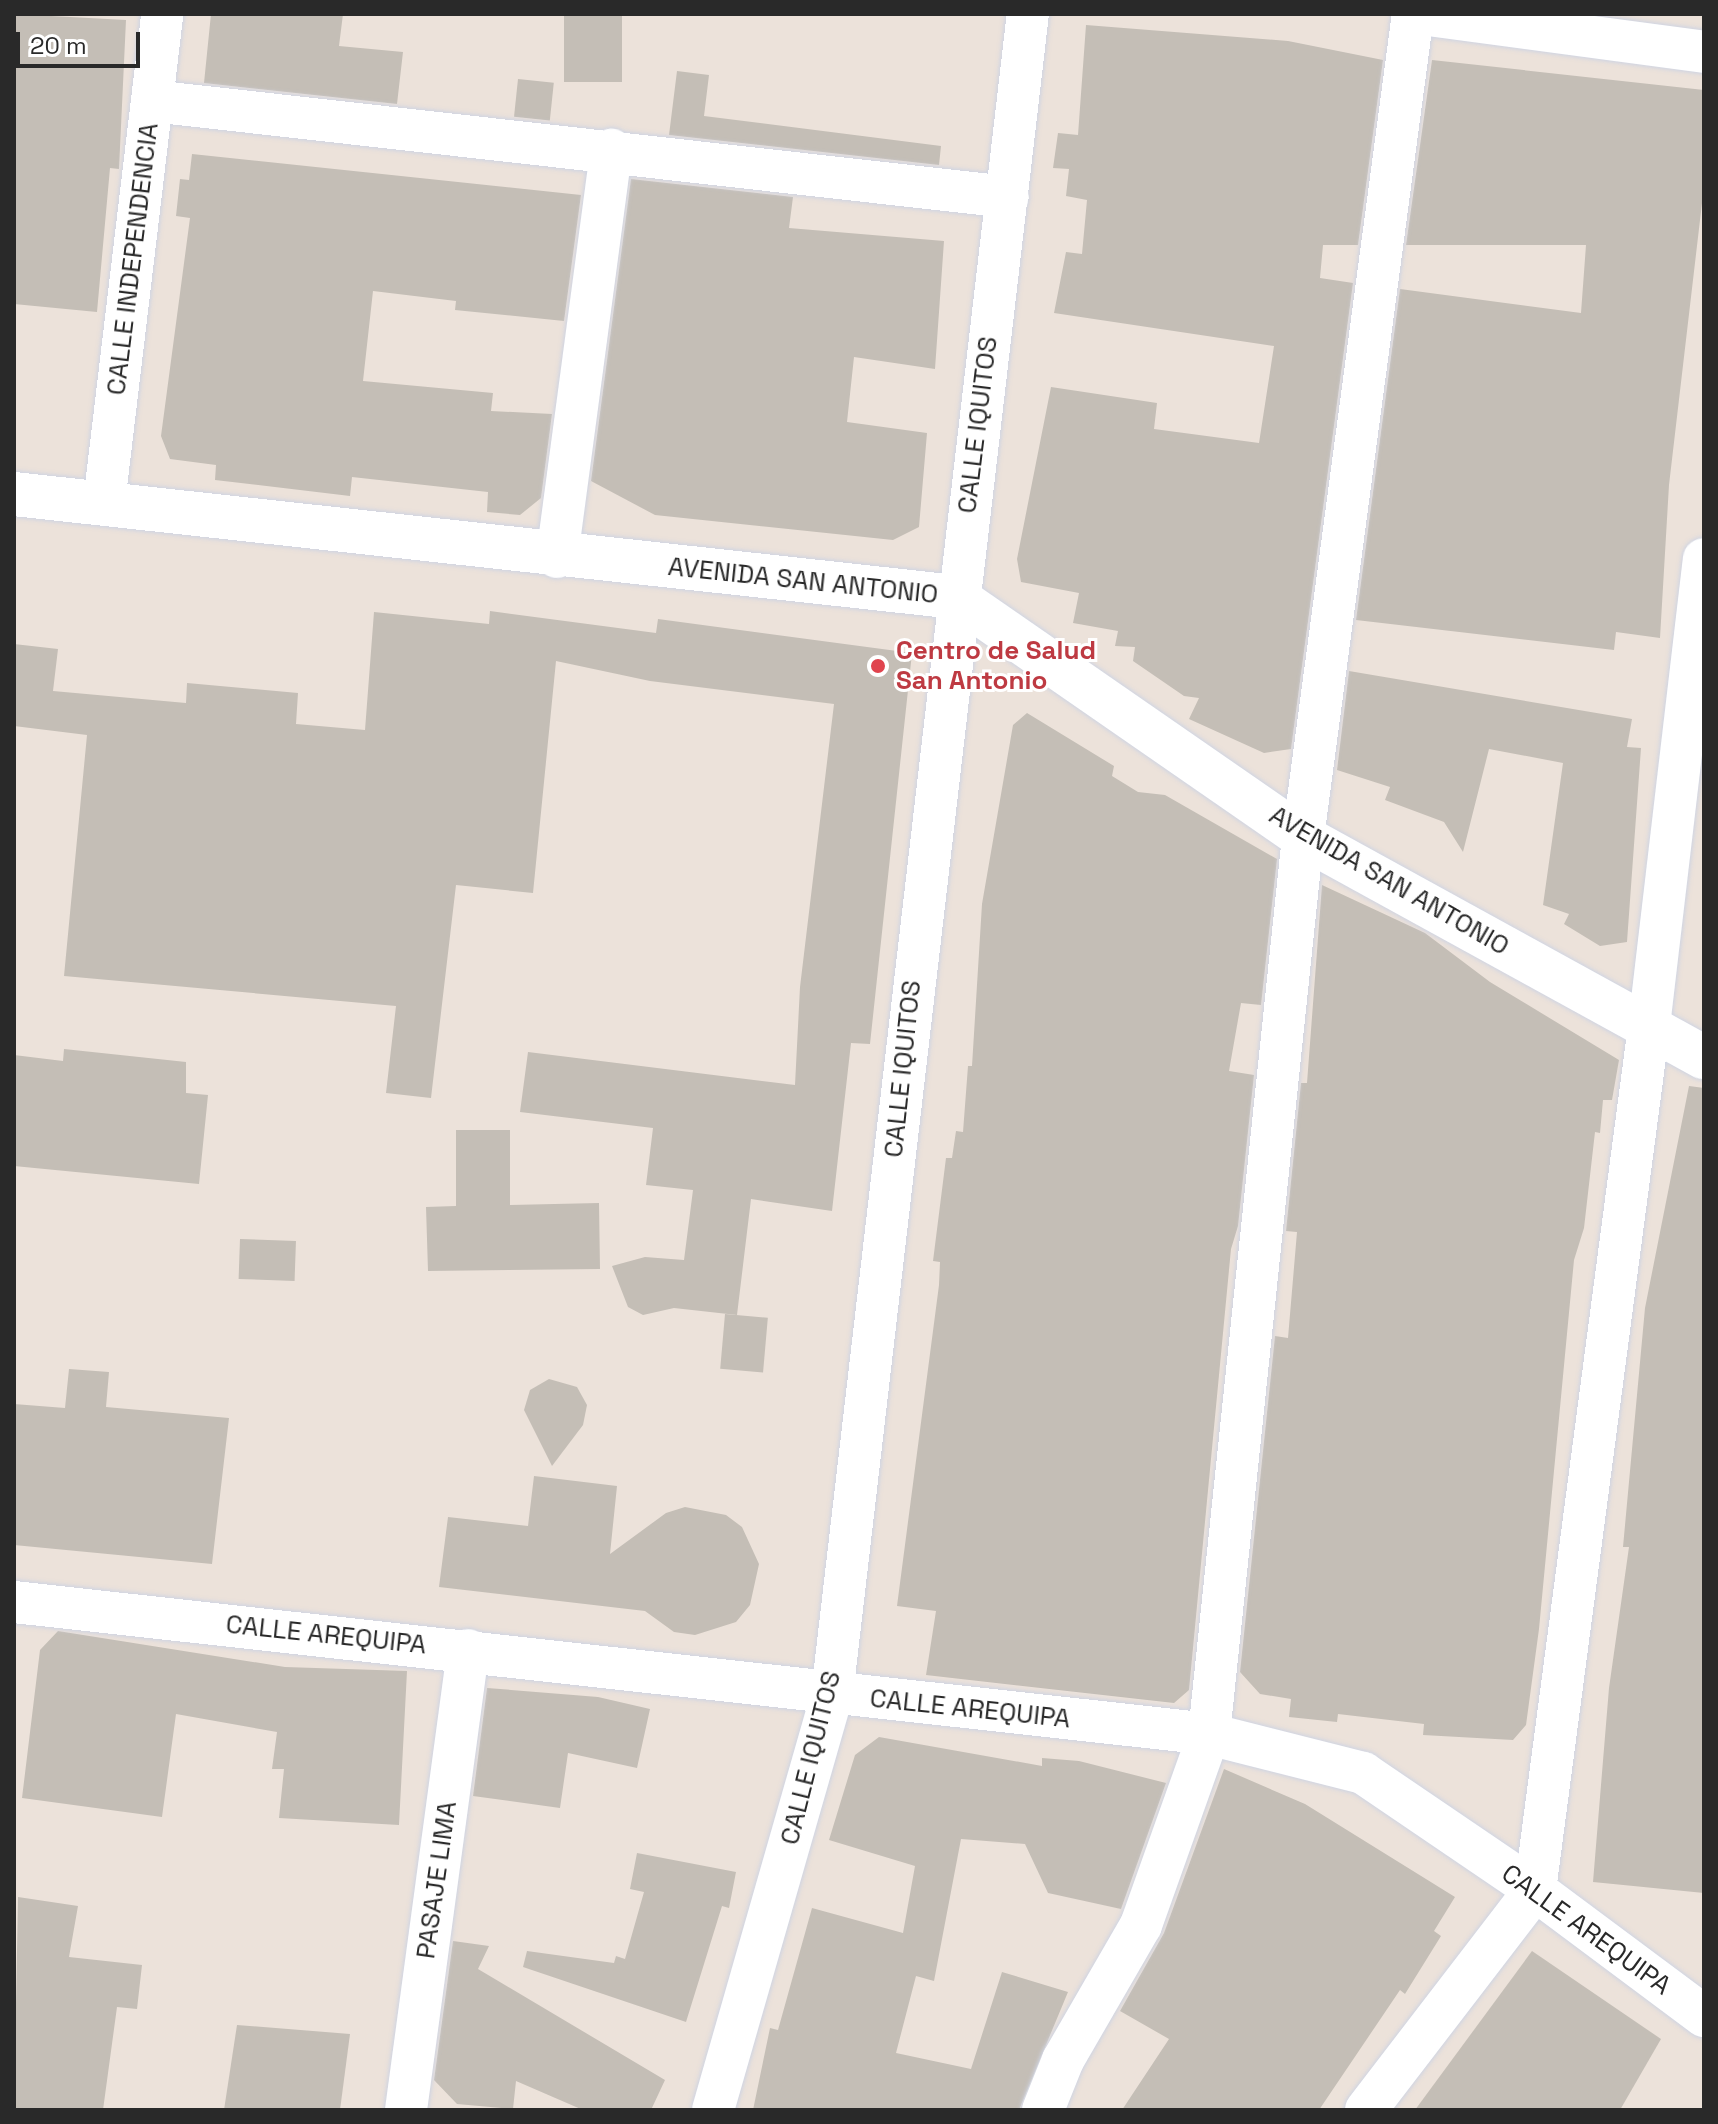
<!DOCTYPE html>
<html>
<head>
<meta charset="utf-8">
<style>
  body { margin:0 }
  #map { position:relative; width:1718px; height:2124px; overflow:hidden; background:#ece2da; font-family:"Space Grotesk",sans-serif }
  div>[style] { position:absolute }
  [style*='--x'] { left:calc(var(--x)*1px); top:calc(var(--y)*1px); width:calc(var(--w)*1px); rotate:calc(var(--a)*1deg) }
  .building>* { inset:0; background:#c4beb6; transform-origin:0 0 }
  .roads { filter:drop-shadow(0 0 2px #cfd4e2) drop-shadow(0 0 2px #cfd4e2) }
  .street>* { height:42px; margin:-21px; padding:0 21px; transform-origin:21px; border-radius:21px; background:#fff }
  .secondary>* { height:44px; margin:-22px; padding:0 22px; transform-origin:22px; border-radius:22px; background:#fff }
  .dots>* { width:22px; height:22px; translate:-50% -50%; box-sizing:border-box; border:4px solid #fff; border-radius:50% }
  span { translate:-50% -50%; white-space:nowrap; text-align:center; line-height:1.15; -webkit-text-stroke:6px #fff; paint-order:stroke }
  .street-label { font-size:26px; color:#292929 }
  .health-label { font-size:26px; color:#be3a42; font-weight:700 }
  .left { translate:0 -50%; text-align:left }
  .frame { position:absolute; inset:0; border:16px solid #292929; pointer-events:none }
  .scale { position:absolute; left:16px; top:32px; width:124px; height:36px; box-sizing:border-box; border:4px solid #292929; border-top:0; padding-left:10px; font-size:24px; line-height:28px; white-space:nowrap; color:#292929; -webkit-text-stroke:6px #fff; paint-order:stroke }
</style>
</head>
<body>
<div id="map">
  <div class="building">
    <div style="clip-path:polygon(14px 14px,126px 20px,119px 169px,110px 168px,97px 312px,14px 304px)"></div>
    <div style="clip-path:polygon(211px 14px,343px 14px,339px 46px,403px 52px,397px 104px,204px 83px)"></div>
    <div style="left:564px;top:14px;width:58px;height:68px"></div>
    <div style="clip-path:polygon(1086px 25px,1288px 41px,1383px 60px,1358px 245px,1323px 245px,1320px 278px,1353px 283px,1291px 749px,1264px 753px,1189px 719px,1199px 698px,1184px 696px,1133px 661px,1135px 647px,1115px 646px,1118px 631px,1073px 623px,1079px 593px,1021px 582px,1017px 559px,1051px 387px,1157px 403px,1154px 429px,1259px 443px,1274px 346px,1054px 313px,1066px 252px,1082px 254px,1087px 200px,1066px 196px,1069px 169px,1053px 168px,1058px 133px,1078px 135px)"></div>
    <div style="clip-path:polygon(1432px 60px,1704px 90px,1704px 186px,1669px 485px,1660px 638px,1616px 632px,1614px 650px,1356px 620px,1400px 289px,1581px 313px,1586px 245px,1406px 245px)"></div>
    <div style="clip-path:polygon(677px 71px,709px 75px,704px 116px,941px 146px,939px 165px,669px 135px)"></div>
    <div style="left:518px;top:79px;width:36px;height:38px;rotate:6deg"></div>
    <div style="clip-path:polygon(192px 154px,581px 195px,564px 321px,455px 310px,456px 301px,373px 291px,363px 381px,493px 393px,491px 411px,552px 414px,541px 498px,520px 515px,487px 512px,488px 492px,352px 477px,350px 496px,215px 480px,216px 465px,170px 459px,161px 436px,190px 218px,176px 216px,180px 179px,189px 180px)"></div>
    <div style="clip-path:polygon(631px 179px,793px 197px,789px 228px,944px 241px,935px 369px,854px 357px,847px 422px,927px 433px,919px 527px,893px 540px,655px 515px,591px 481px)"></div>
    <div style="clip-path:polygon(490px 611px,656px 633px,658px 619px,912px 653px,870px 1044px,851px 1043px,832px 1211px,751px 1199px,737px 1315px,674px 1308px,643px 1315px,628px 1307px,612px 1266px,645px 1257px,684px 1260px,693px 1190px,646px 1185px,653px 1128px,520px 1112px,528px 1052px,795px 1085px,800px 987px,834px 704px,650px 681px,556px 661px,533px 893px,456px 885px,431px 1098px,386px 1093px,396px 1006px,64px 976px,87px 735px,14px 726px,14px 644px,58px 649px,53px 691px,186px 703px,187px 683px,298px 693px,296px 724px,365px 730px,374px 612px,489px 624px)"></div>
    <div style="clip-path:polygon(1349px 671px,1632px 719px,1627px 747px,1641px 748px,1627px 942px,1600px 946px,1564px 924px,1569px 914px,1543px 905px,1563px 763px,1489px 749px,1463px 852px,1444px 822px,1385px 800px,1390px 787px,1337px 770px)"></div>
    <div style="clip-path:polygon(1027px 713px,1114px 766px,1112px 776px,1138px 792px,1165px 795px,1277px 859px,1261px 1005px,1241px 1003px,1229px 1071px,1254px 1075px,1238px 1226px,1231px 1249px,1189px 1690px,1174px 1703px,926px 1675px,936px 1611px,897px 1606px,939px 1285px,940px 1262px,933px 1261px,946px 1158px,952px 1158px,956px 1131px,963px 1132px,968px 1066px,972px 1066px,982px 904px,1013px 725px)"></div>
    <div style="clip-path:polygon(1322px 885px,1425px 933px,1490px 982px,1619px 1060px,1612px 1100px,1603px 1100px,1600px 1133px,1595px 1132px,1584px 1228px,1574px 1260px,1539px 1629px,1526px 1725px,1513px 1740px,1423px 1735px,1424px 1724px,1338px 1714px,1337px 1722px,1289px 1717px,1291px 1699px,1260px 1694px,1240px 1672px,1275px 1336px,1288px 1338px,1297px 1232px,1286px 1231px,1301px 1083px,1307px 1083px)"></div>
    <div style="clip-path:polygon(64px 1049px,186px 1062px,186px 1093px,208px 1095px,199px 1184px,14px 1166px,14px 1055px,63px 1061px)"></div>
    <div style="clip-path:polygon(1689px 1086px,1704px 1088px,1704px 1893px,1593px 1882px,1609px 1688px,1629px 1547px,1623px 1547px,1645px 1308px)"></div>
    <div style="clip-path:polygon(456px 1130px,510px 1130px,510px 1205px,599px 1203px,600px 1269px,428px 1271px,426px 1207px,456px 1206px)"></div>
    <div style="left:240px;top:1239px;width:56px;height:40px;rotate:2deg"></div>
    <div style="left:725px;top:1314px;width:43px;height:55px;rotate:5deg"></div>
    <div style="clip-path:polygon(69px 1369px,109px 1372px,106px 1407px,229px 1418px,212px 1564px,14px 1545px,14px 1404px,65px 1408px)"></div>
    <div style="clip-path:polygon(549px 1379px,577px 1387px,587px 1405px,583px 1425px,552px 1466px,524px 1410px,530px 1390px)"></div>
    <div style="clip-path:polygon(534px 1476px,617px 1486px,610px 1554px,666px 1513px,685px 1507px,726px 1515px,742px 1527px,759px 1564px,750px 1605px,736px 1622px,695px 1635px,674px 1632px,645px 1611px,439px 1587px,448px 1517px,528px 1526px)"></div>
    <div style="clip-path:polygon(58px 1631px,285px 1667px,407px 1671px,399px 1825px,279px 1818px,284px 1769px,272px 1769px,277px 1732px,176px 1714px,162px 1817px,22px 1798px,40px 1650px)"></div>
    <div style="clip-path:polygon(487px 1688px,598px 1697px,650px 1709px,637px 1768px,568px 1753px,560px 1808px,473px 1796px)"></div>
    <div style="clip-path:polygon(879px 1737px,1042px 1766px,1042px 1758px,1079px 1761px,1166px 1783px,1121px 1909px,1048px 1893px,1025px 1844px,961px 1839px,934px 1981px,916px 1976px,896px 2053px,971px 2069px,1002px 1972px,1068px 1992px,1019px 2110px,753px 2110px,770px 2028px,778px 2030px,812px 1908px,903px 1933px,915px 1866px,829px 1840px,855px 1755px)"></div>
    <div style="clip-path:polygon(1224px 1769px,1305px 1804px,1455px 1897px,1434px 1931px,1441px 1936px,1405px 1994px,1400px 1990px,1319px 2110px,1122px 2110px,1169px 2039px,1120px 2011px,1164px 1933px)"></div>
    <div style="clip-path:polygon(637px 1853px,736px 1872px,729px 1908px,722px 1906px,686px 2022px,523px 1967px,527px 1951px,614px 1963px,616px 1956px,625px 1959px,644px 1892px,630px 1889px)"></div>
    <div style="clip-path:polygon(18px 1897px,78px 1906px,69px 1957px,142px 1965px,137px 2009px,117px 2007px,103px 2110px,14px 2110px)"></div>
    <div style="clip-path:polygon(453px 1941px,489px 1946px,478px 1969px,665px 2080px,651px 2110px,583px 2110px,516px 2081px,513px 2109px,457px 2104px,434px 2080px)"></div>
    <div style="clip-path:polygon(1532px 1951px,1661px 2039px,1620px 2110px,1415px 2110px)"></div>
    <div style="clip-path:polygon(237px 2025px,350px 2034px,340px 2110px,224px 2110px)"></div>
  </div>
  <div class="roads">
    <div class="street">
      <div style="--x:1421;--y:14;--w:286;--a:7.6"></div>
      <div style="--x:152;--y:101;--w:861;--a:6.4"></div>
      <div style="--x:104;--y:503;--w:492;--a:-83.2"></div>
      <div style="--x:557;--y:557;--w:411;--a:-82.4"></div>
      <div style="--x:14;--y:1602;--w:1202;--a:6.3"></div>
      <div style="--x:1209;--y:1734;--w:159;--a:14.2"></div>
      <div style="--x:1363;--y:1773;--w:208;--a:34.2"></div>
      <div style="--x:1535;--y:1890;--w:211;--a:36.7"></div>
      <div style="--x:406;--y:2110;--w:464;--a:-82.3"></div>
      <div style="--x:713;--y:2110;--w:433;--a:-74"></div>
      <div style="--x:832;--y:1694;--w:1691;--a:-83.35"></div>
      <div style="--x:1043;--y:2110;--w:54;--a:-68.2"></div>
      <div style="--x:1063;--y:2060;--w:156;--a:-60"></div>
      <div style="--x:1141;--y:1925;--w:203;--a:-70.4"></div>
      <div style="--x:1209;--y:1734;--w:902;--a:-84.02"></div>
      <div style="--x:1303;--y:837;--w:830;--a:-82.39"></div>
      <div style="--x:1366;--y:2110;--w:277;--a:-52.5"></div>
      <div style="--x:1535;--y:1890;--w:871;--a:-82.48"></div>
      <div style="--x:1649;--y:1026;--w:470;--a:-83.3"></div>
    </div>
    <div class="secondary">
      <div style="--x:14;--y:494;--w:948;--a:6.24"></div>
      <div style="--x:956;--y:597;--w:422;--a:34.7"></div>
      <div style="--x:1303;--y:837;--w:457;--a:28.8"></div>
    </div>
  </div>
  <div class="dots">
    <div style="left:878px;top:666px;background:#e0444e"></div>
  </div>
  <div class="street-label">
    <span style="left:133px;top:259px;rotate:-83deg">CALLE INDEPENDENCIA</span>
    <span style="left:978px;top:425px;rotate:-83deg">CALLE IQUITOS</span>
    <span style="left:803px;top:581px;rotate:6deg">AVENIDA SAN ANTONIO</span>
    <span style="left:1389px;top:881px;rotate:30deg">AVENIDA SAN ANTONIO</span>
    <span style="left:903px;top:1069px;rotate:-84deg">CALLE IQUITOS</span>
    <span style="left:326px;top:1635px;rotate:6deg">CALLE AREQUIPA</span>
    <span style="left:970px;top:1709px;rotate:6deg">CALLE AREQUIPA</span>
    <span style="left:811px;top:1758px;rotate:-76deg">CALLE IQUITOS</span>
    <span style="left:437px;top:1880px;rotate:-82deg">PASAJE LIMA</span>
    <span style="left:1586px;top:1930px;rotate:36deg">CALLE AREQUIPA</span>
  </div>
  <div class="health-label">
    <span class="left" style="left:896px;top:666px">Centro de Salud<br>San Antonio</span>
  </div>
  <div class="frame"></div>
  <div class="scale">20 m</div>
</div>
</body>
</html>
